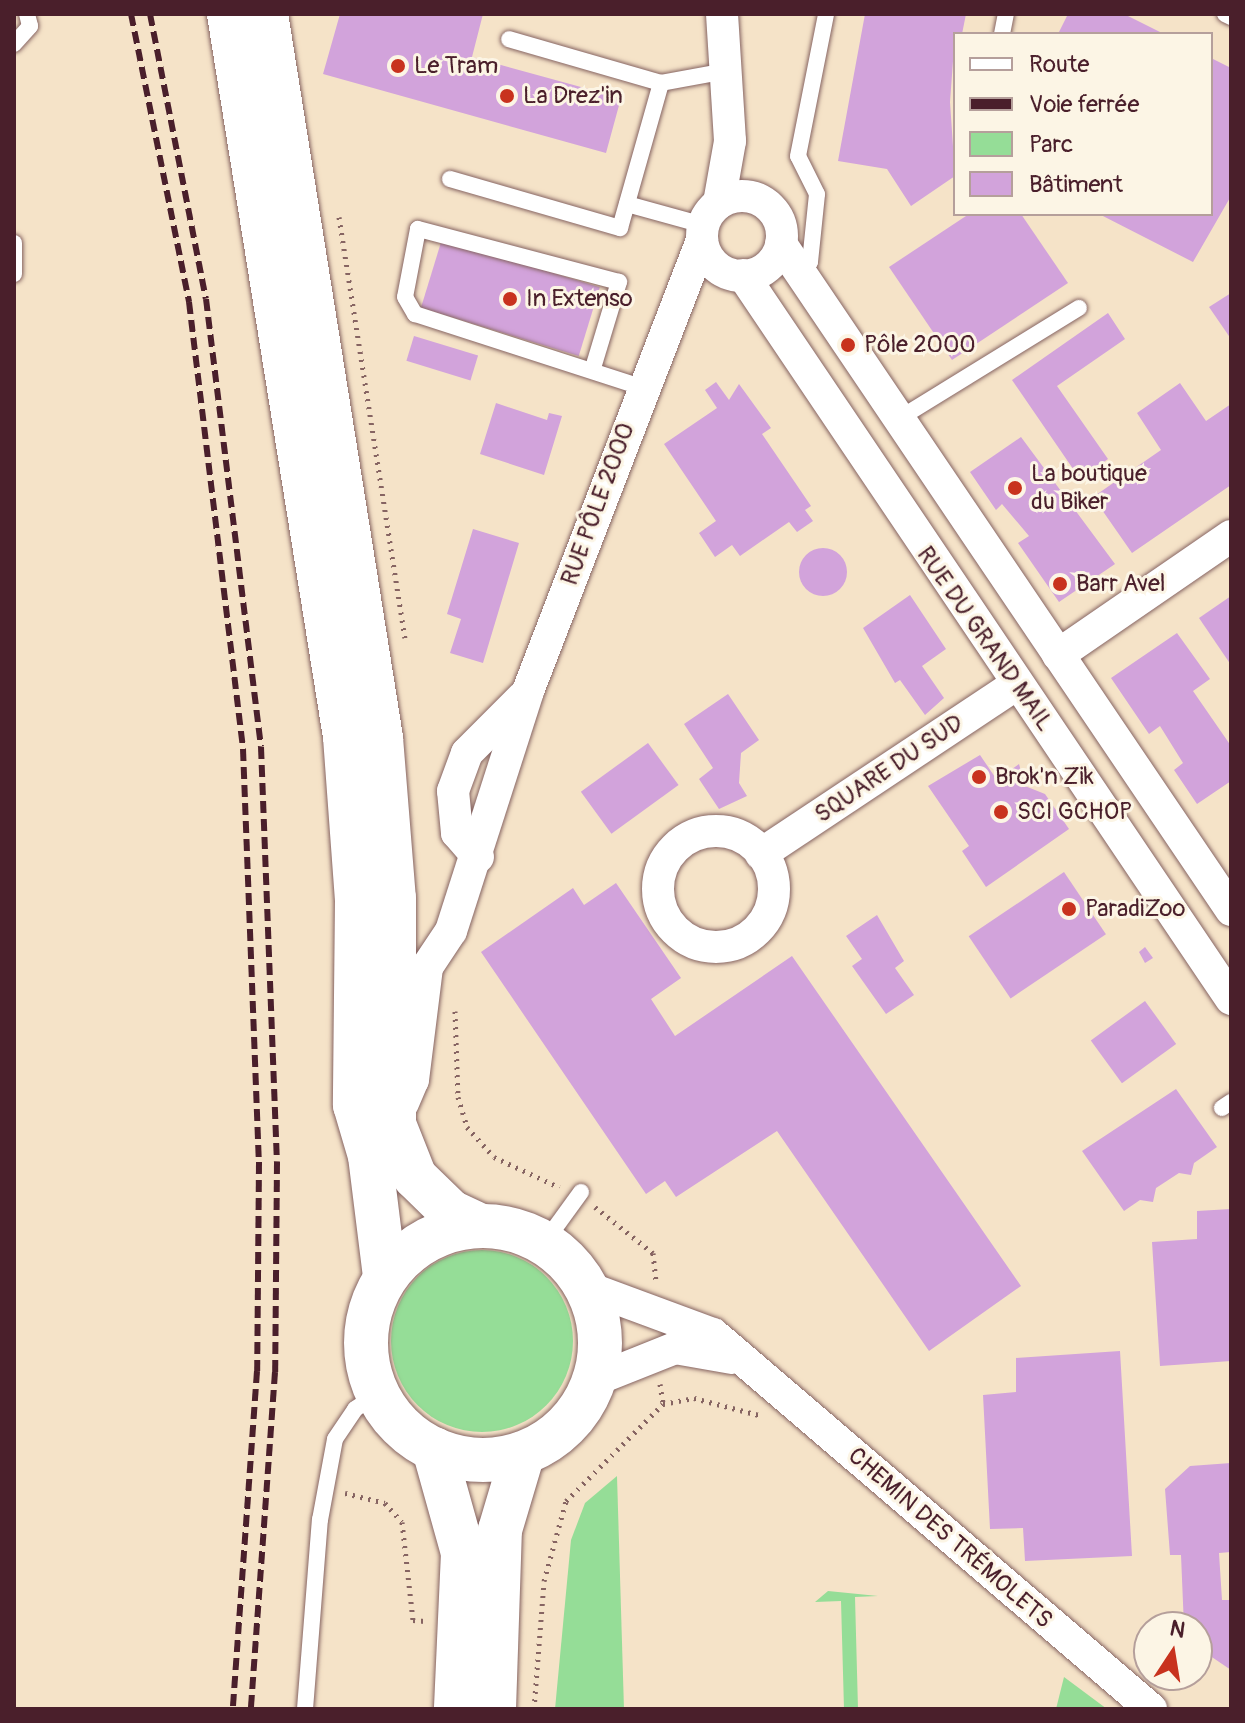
<!DOCTYPE html>
<html>
<head>
<meta charset="utf-8">
<style>
  body { margin:0 }
  #map { position:relative; width:1245px; height:1723px; overflow:hidden; background:#f5e3c8; font-family:Pangolin,sans-serif }
  div>[style] { position:absolute }
  [style*='--x'] { left:calc(var(--x)*1px); top:calc(var(--y)*1px); width:calc(var(--w)*1px); rotate:calc(var(--a)*1deg) }
  .green>* { inset:0; background:#95dd97 }
  .round { border-radius:50% }
  .building>* { inset:0; background:#d2a3db; transform-origin:0 0 }
  .path>* { height:5px; margin-top:-2.5px; transform-origin:0; background:repeating-linear-gradient(90deg,#866462 0 2px,transparent 0 8px) }
  .roads { filter:drop-shadow(0 0 2px #866462) drop-shadow(0 0 2px #866462) }
  .lane>* { height:16px; margin:-8px; padding:0 8px; transform-origin:8px; border-radius:8px; background:#fff }
  .street>* { height:32px; margin:-16px; padding:0 16px; transform-origin:16px; border-radius:16px; background:#fff }
  .street>.ring { margin:-16px; padding:0; box-sizing:content-box; background:none; border:32px solid #fff; border-radius:50% }
  .primary>* { height:44px; margin:-22px; padding:0 22px; transform-origin:22px; border-radius:22px; background:#fff }
  .primary>.ring { margin:-22px; padding:0; box-sizing:content-box; background:none; border:44px solid #fff; border-radius:50% }
  .rail>* { height:6px; margin-top:-3px; transform-origin:0; background:repeating-linear-gradient(90deg,#4a1f2b 0 12px,transparent 0 18px) }
  .dots>* { width:22px; height:22px; translate:-50% -50%; box-sizing:border-box; border:4px solid #fcf5e5; border-radius:50% }
  span { translate:-50% -50%; white-space:nowrap; text-align:center; line-height:1.15; -webkit-text-stroke:6px #fcf5e5; paint-order:stroke }
  .poi-label { font-size:24px; color:#4a1f2b }
  .left { translate:0 -50%; text-align:left }
  .street-label { font-size:24px; color:#4a1f2b }
  .frame { position:absolute; inset:0; border:16px solid #4a1f2b; pointer-events:none }
  .legend { position:absolute; left:953px; top:32px; width:260px; height:184px; box-sizing:border-box; background:#fcf5e5; border:2px solid #b59f9b; margin:0; padding:10px 14px; list-style:none; font-size:24px; color:#4a1f2b }
  .legend li { display:flex; align-items:center; gap:16px; height:40px }
  .legend b { width:40px; border:2px solid #b59f9b }
  .north { position:absolute; left:1133px; top:1611px; width:80px; height:80px; box-sizing:border-box; background:#fcf5e5; border:2px solid #b59f9b; border-radius:50%; rotate:12deg; font-size:22px; font-weight:700; line-height:32px; text-align:center; color:#4a1f2b }
  .north::after { content:''; display:block; margin:auto; width:28px; height:36px; background:#c8321e; clip-path:polygon(50% 0,100% 100%,50% 72%,0 100%) }
</style>
</head>
<body>
<div id="map">
  <div class="green">
    <div class="round" style="left:391px;top:1250px;width:182px;height:182px"></div>
    <div style="clip-path:polygon(617px 1476px,624px 1709px,555px 1709px,571px 1540px,585px 1503px)"></div>
    <div style="clip-path:polygon(828px 1591px,878px 1596px,855px 1597px,858px 1709px,844px 1709px,841px 1601px,815px 1602px)"></div>
    <div style="clip-path:polygon(1064px 1677px,1107px 1709px,1056px 1709px)"></div>
  </div>
  <div class="building">
    <div style="clip-path:polygon(340px 14px,483px 14px,472px 57px,621px 98px,606px 153px,323px 74px)"></div>
    <div style="clip-path:polygon(865px 14px,966px 14px,962px 34px,955px 34px,950px 102px,955px 176px,911px 206px,887px 169px,838px 161px)"></div>
    <div style="clip-path:polygon(1068px 14px,1124px 14px,1164px 34px,1058px 34px)"></div>
    <div style="clip-path:polygon(1211px 58px,1231px 68px,1231px 196px,1193px 262px,1099px 214px,1211px 214px)"></div>
    <div style="clip-path:polygon(969px 214px,1021px 214px,1068px 283px,952px 360px,889px 267px)"></div>
    <div style="left:442px;top:239px;width:165px;height:72px;rotate:17deg"></div>
    <div style="clip-path:polygon(1231px 293px,1231px 339px,1209px 307px)"></div>
    <div style="clip-path:polygon(1108px 313px,1125px 339px,1057px 386px,1108px 459px,1080px 479px,1012px 380px)"></div>
    <div style="left:414px;top:336px;width:67px;height:26px;rotate:17deg"></div>
    <div style="clip-path:polygon(716px 382px,729px 400px,739px 384px,771px 428px,762px 434px,811px 506px,805px 510px,813px 521px,797px 532px,789px 522px,740px 556px,732px 545px,715px 557px,699px 533px,716px 521px,664px 444px,717px 408px,705px 390px)"></div>
    <div style="clip-path:polygon(1180px 383px,1206px 421px,1231px 404px,1231px 485px,1132px 553px,1093px 497px,1161px 450px,1137px 413px)"></div>
    <div style="clip-path:polygon(496px 403px,547px 420px,549px 413px,562px 416px,544px 475px,480px 454px)"></div>
    <div style="clip-path:polygon(1021px 437px,1115px 564px,1059px 602px,1018px 543px,1029px 536px,1002px 504px,996px 510px,970px 472px)"></div>
    <div style="clip-path:polygon(473px 529px,519px 543px,483px 663px,450px 653px,461px 619px,447px 614px)"></div>
    <div class="round" style="left:799px;top:548px;width:48px;height:48px"></div>
    <div style="clip-path:polygon(910px 595px,946px 649px,922px 666px,944px 698px,925px 715px,900px 680px,895px 683px,863px 628px)"></div>
    <div style="clip-path:polygon(1231px 596px,1231px 665px,1199px 618px)"></div>
    <div style="clip-path:polygon(1177px 633px,1210px 679px,1193px 691px,1231px 746px,1231px 781px,1197px 804px,1174px 770px,1183px 763px,1160px 726px,1149px 734px,1111px 678px)"></div>
    <div style="clip-path:polygon(728px 694px,759px 740px,741px 753px,739px 783px,747px 796px,719px 809px,699px 779px,713px 768px,684px 724px)"></div>
    <div style="left:648px;top:743px;width:52px;height:83px;rotate:54deg"></div>
    <div style="clip-path:polygon(980px 755px,997px 780px,1019px 764px,1025px 786px,1045px 794px,1069px 829px,986px 887px,962px 851px,969px 846px,928px 786px)"></div>
    <div style="left:1064px;top:872px;width:75px;height:115px;rotate:56deg"></div>
    <div style="clip-path:polygon(616px 883px,681px 978px,651px 999px,675px 1036px,792px 956px,1021px 1286px,929px 1351px,777px 1131px,676px 1197px,665px 1181px,646px 1194px,481px 952px,573px 888px,584px 905px)"></div>
    <div style="clip-path:polygon(877px 915px,904px 961px,895px 968px,914px 995px,886px 1014px,852px 966px,862px 959px,846px 936px)"></div>
    <div style="clip-path:polygon(1145px 947px,1153px 958px,1145px 963px,1139px 952px)"></div>
    <div style="left:1145px;top:1001px;width:53px;height:67px;rotate:54deg"></div>
    <div style="clip-path:polygon(1176px 1089px,1217px 1147px,1194px 1163px,1191px 1175px,1179px 1173px,1156px 1188px,1153px 1202px,1140px 1200px,1124px 1211px,1082px 1151px)"></div>
    <div style="clip-path:polygon(1231px 1209px,1231px 1361px,1160px 1366px,1152px 1242px,1197px 1239px,1197px 1211px)"></div>
    <div style="clip-path:polygon(1120px 1351px,1132px 1556px,1025px 1561px,1023px 1528px,990px 1529px,983px 1395px,1016px 1392px,1016px 1358px)"></div>
    <div style="clip-path:polygon(1231px 1463px,1231px 1552px,1219px 1553px,1222px 1600px,1231px 1600px,1231px 1670px,1197px 1647px,1197px 1627px,1184px 1627px,1181px 1555px,1170px 1555px,1165px 1489px,1190px 1466px)"></div>
  </div>
  <div class="path">
    <div style="--x:339;--y:217;--w:426;--a:81.1"></div>
    <div style="--x:455;--y:1011;--w:86;--a:88"></div>
    <div style="--x:458;--y:1097;--w:31;--a:73"></div>
    <div style="--x:467;--y:1127;--w:40;--a:48"></div>
    <div style="--x:494;--y:1157;--w:72;--a:24.8"></div>
    <div style="--x:595;--y:1207;--w:74;--a:38.4"></div>
    <div style="--x:653;--y:1253;--w:27;--a:84"></div>
    <div style="--x:660;--y:1384;--w:20;--a:81"></div>
    <div style="--x:345;--y:1493;--w:41;--a:14"></div>
    <div style="--x:385;--y:1503;--w:25;--a:48"></div>
    <div style="--x:402;--y:1522;--w:99;--a:83.6"></div>
    <div style="--x:413;--y:1620;--w:12;--a:5"></div>
    <div style="--x:534;--y:1709;--w:128;--a:-85.5"></div>
    <div style="--x:544;--y:1581;--w:83;--a:-74.6"></div>
    <div style="--x:566;--y:1501;--w:137;--a:-45"></div>
    <div style="--x:663;--y:1404;--w:32;--a:-11"></div>
    <div style="--x:694;--y:1398;--w:67;--a:14.7"></div>
  </div>
  <div class="roads">
    <div class="lane">
      <div style="--x:1225;--y:14;--w:7;--a:27"></div>
      <div style="--x:1002;--y:34;--w:20;--a:-79"></div>
      <div style="--x:14;--y:44;--w:24;--a:-48"></div>
      <div style="--x:30;--y:26;--w:12;--a:-104"></div>
      <div style="--x:661;--y:83;--w:66;--a:-10.5"></div>
      <div style="--x:450;--y:179;--w:177;--a:16.1"></div>
      <div style="--x:620;--y:228;--w:151;--a:-74.2"></div>
      <div style="--x:661;--y:83;--w:158;--a:-163.9"></div>
      <div style="--x:627;--y:204;--w:79;--a:15.4"></div>
      <div style="--x:14;--y:243;--w:31;--a:90"></div>
      <div style="--x:799;--y:276;--w:18;--a:-52"></div>
      <div style="--x:810;--y:262;--w:68;--a:-84.1"></div>
      <div style="--x:817;--y:194;--w:42;--a:-116.6"></div>
      <div style="--x:798;--y:156;--w:145;--a:-78.8"></div>
      <div style="--x:593;--y:368;--w:90;--a:-73.2"></div>
      <div style="--x:619;--y:282;--w:208;--a:-165.2"></div>
      <div style="--x:418;--y:229;--w:69;--a:100.8"></div>
      <div style="--x:405;--y:297;--w:20;--a:60"></div>
      <div style="--x:415;--y:314;--w:237;--a:17.9"></div>
      <div style="--x:900;--y:418;--w:210;--a:-31.6"></div>
      <div style="--x:1222;--y:1108;--w:11;--a:-34"></div>
      <div style="--x:544;--y:1243;--w:63;--a:-54"></div>
      <div style="--x:305;--y:1709;--w:190;--a:-85.5"></div>
      <div style="--x:320;--y:1520;--w:82;--a:-79.5"></div>
      <div style="--x:335;--y:1439;--w:36;--a:-56"></div>
      <div style="--x:355;--y:1409;--w:27;--a:-33"></div>
    </div>
    <div class="street">
      <div class="ring" style="left:702px;top:196px;width:48px;height:48px"></div>
      <div style="--x:719;--y:203;--w:63;--a:-79.9"></div>
      <div style="--x:730;--y:141;--w:127;--a:-93.6"></div>
      <div style="--x:781;--y:244;--w:804;--a:55.95"></div>
      <div style="--x:743;--y:275;--w:873;--a:56.02"></div>
      <div style="--x:1058;--y:655;--w:210;--a:-34.5"></div>
      <div class="ring" style="left:658px;top:831px;width:84px;height:84px"></div>
      <div style="--x:761;--y:854;--w:307;--a:-33.6"></div>
      <div style="--x:478;--y:857;--w:32;--a:-131"></div>
      <div style="--x:457;--y:833;--w:42;--a:-95.4"></div>
      <div style="--x:453;--y:791;--w:40;--a:-69.8"></div>
      <div style="--x:467;--y:753;--w:79;--a:-45"></div>
      <div style="--x:403;--y:1103;--w:25;--a:-67"></div>
      <div style="--x:413;--y:1080;--w:114;--a:-82.9"></div>
      <div style="--x:427;--y:967;--w:43;--a:-56.3"></div>
      <div style="--x:451;--y:931;--w:252;--a:-72.2"></div>
      <div style="--x:528;--y:691;--w:483;--a:-68.9"></div>
      <div style="--x:586;--y:1287;--w:135;--a:20.3"></div>
      <div style="--x:713;--y:1334;--w:577;--a:40.57"></div>
      <div style="--x:595;--y:1380;--w:86;--a:-21.8"></div>
      <div style="--x:675;--y:1348;--w:58;--a:10"></div>
    </div>
    <div class="primary">
      <div style="--x:229;--y:14;--w:732;--a:80.88"></div>
      <div style="--x:345;--y:737;--w:163;--a:85.8"></div>
      <div style="--x:357;--y:900;--w:205;--a:90.6"></div>
      <div style="--x:355;--y:1105;--w:53;--a:73.6"></div>
      <div style="--x:370;--y:1156;--w:122;--a:82.9"></div>
      <div style="--x:266;--y:14;--w:733;--a:80.97"></div>
      <div style="--x:381;--y:738;--w:161;--a:85.4"></div>
      <div style="--x:394;--y:898;--w:226;--a:90"></div>
      <div style="--x:394;--y:1124;--w:57;--a:68.4"></div>
      <div style="--x:415;--y:1177;--w:50;--a:44.2"></div>
      <div style="--x:451;--y:1212;--w:33;--a:25"></div>
      <div class="ring" style="left:366px;top:1226px;width:190px;height:190px"></div>
      <div style="--x:434;--y:1449;--w:108;--a:74.4"></div>
      <div style="--x:463;--y:1553;--w:156;--a:92.6"></div>
      <div style="--x:494;--y:1709;--w:179;--a:-88.1"></div>
      <div style="--x:500;--y:1530;--w:80;--a:-73.4"></div>
    </div>
  </div>
  <div class="rail">
    <div style="--x:131;--y:14;--w:294;--a:78.6"></div>
    <div style="--x:189;--y:302;--w:450;--a:83.1"></div>
    <div style="--x:243;--y:749;--w:413;--a:87.8"></div>
    <div style="--x:259;--y:1162;--w:209;--a:90.5"></div>
    <div style="--x:257;--y:1371;--w:339;--a:94.1"></div>
    <div style="--x:150;--y:14;--w:290;--a:78.9"></div>
    <div style="--x:206;--y:299;--w:451;--a:83"></div>
    <div style="--x:261;--y:747;--w:415;--a:87.8"></div>
    <div style="--x:277;--y:1162;--w:210;--a:90.5"></div>
    <div style="--x:275;--y:1372;--w:338;--a:94.1"></div>
  </div>
  <div class="dots">
    <div style="left:398px;top:66px;background:#c8321e"></div>
    <div style="left:507px;top:96px;background:#c8321e"></div>
    <div style="left:510px;top:299px;background:#c8321e"></div>
    <div style="left:848px;top:345px;background:#c8321e"></div>
    <div style="left:1015px;top:488px;background:#c8321e"></div>
    <div style="left:1060px;top:584px;background:#c8321e"></div>
    <div style="left:979px;top:777px;background:#c8321e"></div>
    <div style="left:1001px;top:812px;background:#c8321e"></div>
    <div style="left:1069px;top:909px;background:#c8321e"></div>
  </div>
  <div class="poi-label">
    <span class="left" style="left:414px;top:66px">Le Tram</span>
    <span class="left" style="left:523px;top:96px">La Drez'in</span>
    <span class="left" style="left:526px;top:299px">In Extenso</span>
    <span class="left" style="left:864px;top:345px">Pôle 2000</span>
    <span class="left" style="left:1031px;top:488px">La boutique<br>du Biker</span>
    <span class="left" style="left:1076px;top:584px">Barr Avel</span>
    <span class="left" style="left:995px;top:777px">Brok'n Zik</span>
    <span class="left" style="left:1017px;top:812px">SCI GCHOP</span>
    <span class="left" style="left:1085px;top:909px">ParadiZoo</span>
  </div>
  <div class="street-label">
    <span style="left:598px;top:504px;rotate:-70deg">RUE PÔLE 2000</span>
    <span style="left:985px;top:639px;rotate:55deg">RUE DU GRAND MAIL</span>
    <span style="left:889px;top:769px;rotate:-34deg">SQUARE DU SUD</span>
    <span style="left:950px;top:1538px;rotate:41deg">CHEMIN DES TRÉMOLETS</span>
  </div>
  <div class="frame"></div>
  <ul class="legend">
  <li><b style="height:10px;background:#fff"></b>Route</li>
  <li><b style="height:10px;background:#4a1f2b"></b>Voie ferrée</li>
  <li><b style="height:22px;background:#95dd97"></b>Parc</li>
  <li><b style="height:22px;background:#d2a3db"></b>Bâtiment</li>
  </ul>
  <div class="north">N</div>
</div>
</body>
</html>
